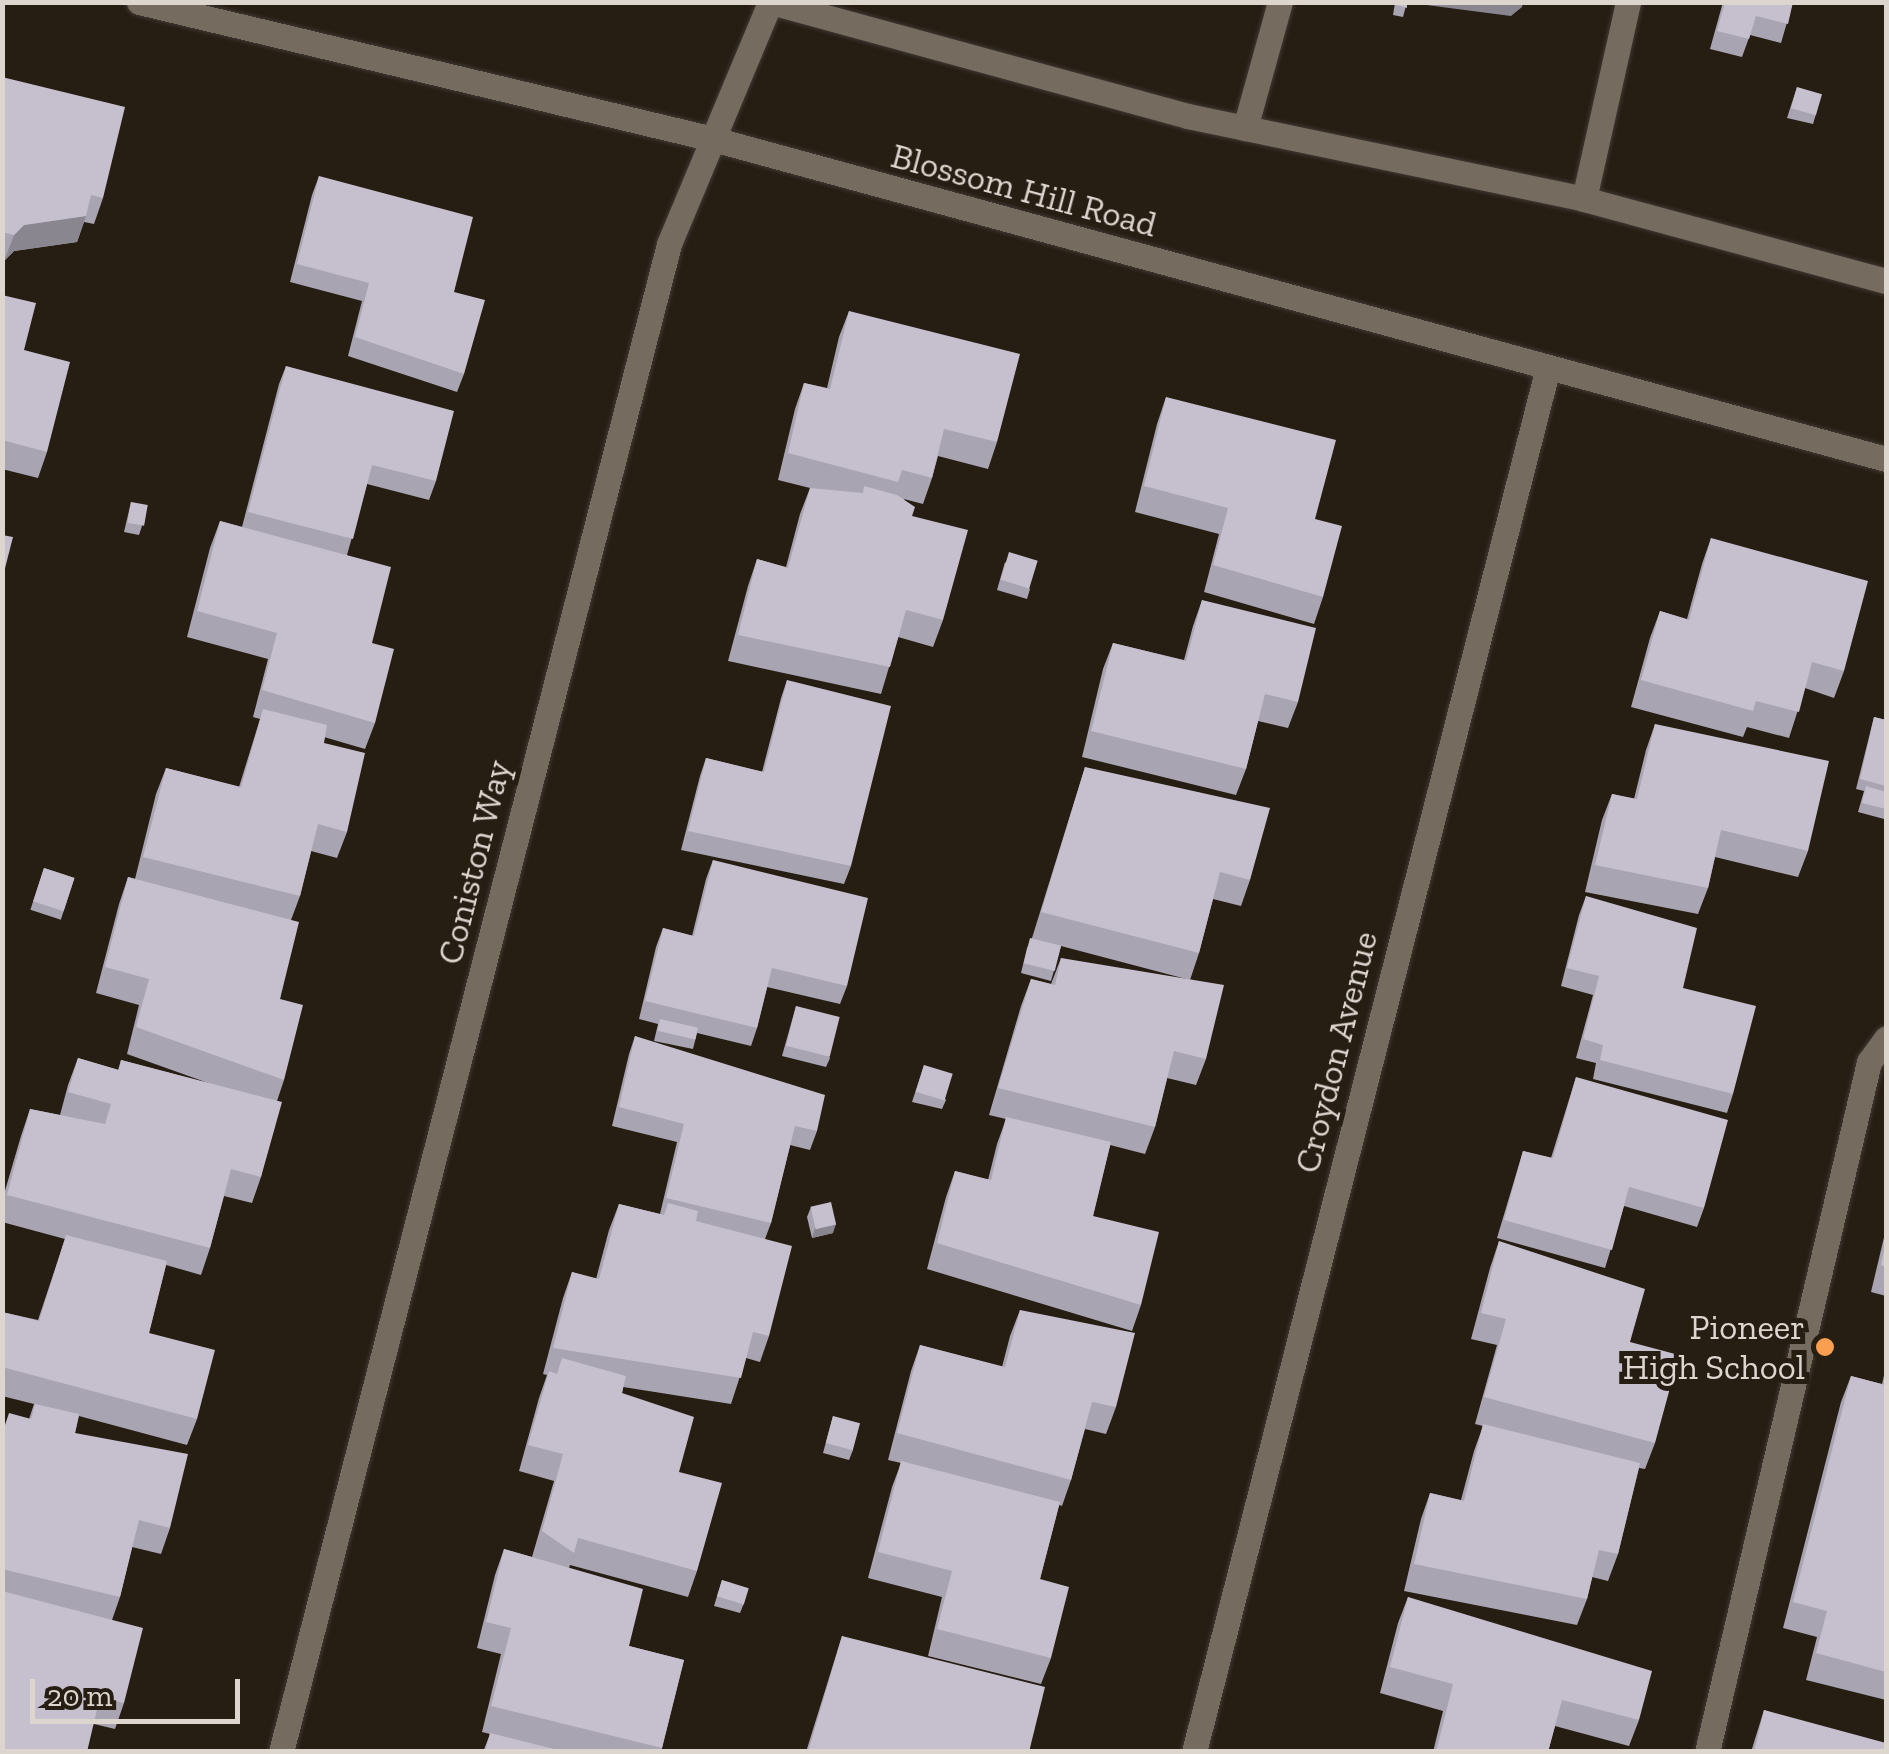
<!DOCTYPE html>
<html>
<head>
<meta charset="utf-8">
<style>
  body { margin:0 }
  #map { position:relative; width:1889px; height:1754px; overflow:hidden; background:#261d13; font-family:"Zilla Slab",serif }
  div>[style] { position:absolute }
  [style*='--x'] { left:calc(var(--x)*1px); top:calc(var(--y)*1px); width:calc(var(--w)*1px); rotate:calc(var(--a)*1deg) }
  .roads { filter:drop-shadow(0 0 2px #403933) drop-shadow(0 0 2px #403933) }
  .lane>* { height:25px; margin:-12.5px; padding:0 12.5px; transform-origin:12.5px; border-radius:12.5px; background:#766b5f }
  .street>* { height:25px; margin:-12.5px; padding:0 12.5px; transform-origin:12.5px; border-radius:12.5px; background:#766b5f }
  .secondary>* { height:25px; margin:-12.5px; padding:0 12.5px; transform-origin:12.5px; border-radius:12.5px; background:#766b5f }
  .wall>* { inset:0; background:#a9a4b1; transform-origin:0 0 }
  .shaded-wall>* { inset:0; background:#8a8690 }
  .building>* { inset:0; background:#c5bfce; transform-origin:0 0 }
  .dots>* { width:28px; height:28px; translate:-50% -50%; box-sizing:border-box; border:5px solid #261d13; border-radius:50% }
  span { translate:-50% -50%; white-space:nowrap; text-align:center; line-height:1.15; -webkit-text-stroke:10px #261d13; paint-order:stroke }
  .street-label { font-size:35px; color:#dcd6cf }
  .poi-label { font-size:35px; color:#dcd6cf }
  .right { translate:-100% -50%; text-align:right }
  .frame { position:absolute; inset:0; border:5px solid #dcd6cf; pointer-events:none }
  .scale { position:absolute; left:30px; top:1679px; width:210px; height:45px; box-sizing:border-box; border:5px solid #dcd6cf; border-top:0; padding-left:12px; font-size:30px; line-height:35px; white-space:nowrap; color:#dcd6cf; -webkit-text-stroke:8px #261d13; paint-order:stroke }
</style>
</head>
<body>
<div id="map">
  <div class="roads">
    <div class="lane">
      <div style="--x:1245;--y:128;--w:131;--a:-74.5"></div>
      <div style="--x:1707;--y:1752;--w:709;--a:-76.79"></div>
      <div style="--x:1869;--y:1062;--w:29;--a:-54"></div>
    </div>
    <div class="street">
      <div style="--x:1584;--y:199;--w:202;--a:-77.4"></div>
      <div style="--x:281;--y:1752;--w:1557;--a:-75.57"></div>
      <div style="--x:669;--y:244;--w:262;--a:-67.3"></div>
      <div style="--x:1194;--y:1752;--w:1425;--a:-75.66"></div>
    </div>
    <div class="secondary">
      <div style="--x:139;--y:2;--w:590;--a:13.42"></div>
      <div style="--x:713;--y:139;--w:1216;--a:15.26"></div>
      <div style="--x:771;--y:2;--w:432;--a:15.3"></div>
      <div style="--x:1188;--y:116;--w:405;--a:11.8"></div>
      <div style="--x:1584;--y:199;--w:313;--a:15.2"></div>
    </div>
  </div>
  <div class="wall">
    <div style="clip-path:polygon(1407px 2px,1403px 17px,1393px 15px,1395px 3px)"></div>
    <div style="clip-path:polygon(1723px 2px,1793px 2px,1781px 43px,1750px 35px,1742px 57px,1710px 49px)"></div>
    <div style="clip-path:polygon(2px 77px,103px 198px,94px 224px,84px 222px,77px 242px,14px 251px,4px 261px,2px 260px)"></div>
    <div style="clip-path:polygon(1797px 87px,1816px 114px,1813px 124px,1787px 118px)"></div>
    <div style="clip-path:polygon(319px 176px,454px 292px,464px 374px,457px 392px,348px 356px,362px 301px,290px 282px,312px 195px)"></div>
    <div style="clip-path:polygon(2px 295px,24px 350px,47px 452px,38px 478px,2px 469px)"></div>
    <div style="clip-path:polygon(849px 311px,997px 442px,988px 469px,938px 456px,932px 478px,923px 504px,904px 499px,912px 516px,943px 620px,933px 647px,898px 637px,881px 694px,728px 661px,748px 586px,757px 559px,786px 567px,800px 514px,810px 488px,778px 480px,795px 409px,804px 383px,827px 388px,839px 337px)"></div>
    <div style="clip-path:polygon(286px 366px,436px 481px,429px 500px,367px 484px,347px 555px,372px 643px,375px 723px,365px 749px,324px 737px,324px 743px,347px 832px,337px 858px,311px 851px,300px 896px,291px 920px,280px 999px,284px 1080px,277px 1101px,261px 1177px,252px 1203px,224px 1196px,210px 1248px,201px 1275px,166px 1265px,149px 1333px,197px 1419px,187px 1445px,79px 1416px,75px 1433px,170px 1528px,161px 1554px,132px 1547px,120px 1597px,112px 1620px,124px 1703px,115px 1729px,94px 1724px,2px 1752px,2px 1431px,29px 1419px,34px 1404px,2px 1396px,2px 1312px,38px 1320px,65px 1239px,2px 1222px,2px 1201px,21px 1136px,30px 1109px,60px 1115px,68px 1085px,78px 1058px,118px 1070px,121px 1060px,211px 1084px,127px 1054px,139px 1005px,96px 993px,119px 904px,128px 877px,135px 879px,156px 794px,166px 768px,239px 787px,260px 719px,253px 717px,268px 659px,187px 637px,210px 548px,220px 521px,242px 527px,279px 384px)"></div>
    <div style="clip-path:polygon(1166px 397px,1315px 519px,1323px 597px,1314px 624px,1204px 592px,1219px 534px,1135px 512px,1157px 424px)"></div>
    <div style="clip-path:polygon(131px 502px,142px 526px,139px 535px,124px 532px)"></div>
    <div style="clip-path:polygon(1711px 538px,1844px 671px,1834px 698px,1805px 688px,1789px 738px,1747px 727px,1743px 737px,1631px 707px,1650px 638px,1660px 611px,1687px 619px,1702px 564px)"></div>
    <div style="clip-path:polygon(1005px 562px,1030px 589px,1027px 599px,997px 590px)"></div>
    <div style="clip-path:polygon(1202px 600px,1298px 702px,1288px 728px,1258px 721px,1246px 769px,1236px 795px,1082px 757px,1103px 669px,1113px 643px,1184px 660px,1193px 626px)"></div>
    <div style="clip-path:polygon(787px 680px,851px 866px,844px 884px,681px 850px,700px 776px,706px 758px,762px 772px,781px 698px)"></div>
    <div style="clip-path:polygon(1874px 717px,1886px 720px,1886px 814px,1884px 819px,1858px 812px,1864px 791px,1856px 789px)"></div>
    <div style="clip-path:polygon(1655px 724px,1808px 851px,1798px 877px,1715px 857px,1708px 888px,1698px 914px,1585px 892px,1602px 820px,1612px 794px,1634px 799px,1646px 750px)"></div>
    <div style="clip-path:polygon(1085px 767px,1250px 880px,1241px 906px,1213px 899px,1199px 953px,1190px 980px,1061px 946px,1051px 981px,1021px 973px,1027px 948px,1032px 938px)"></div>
    <div style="clip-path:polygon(713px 860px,847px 986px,840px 1004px,767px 987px,757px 1028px,751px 1046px,697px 1033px,693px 1049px,654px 1041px,658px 1024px,639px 1019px,656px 947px,663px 928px,692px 936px,706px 879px)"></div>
    <div style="left:44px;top:868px;width:32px;height:44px;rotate:18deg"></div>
    <div style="clip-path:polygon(1586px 896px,1683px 988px,1733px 1094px,1727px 1113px,1593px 1079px,1596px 1063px,1576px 1058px,1593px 995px,1561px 986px,1579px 915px)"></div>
    <div style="clip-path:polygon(1061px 958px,1206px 1059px,1196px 1085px,1167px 1078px,1155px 1127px,1145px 1154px,1110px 1145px,1093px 1216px,1141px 1305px,1132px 1331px,927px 1269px,946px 1197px,955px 1171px,988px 1180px,997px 1144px,1006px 1119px,989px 1115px,1021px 1006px,1031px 979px,1051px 984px)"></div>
    <div style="clip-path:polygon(796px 1006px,830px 1058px,826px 1067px,782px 1056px)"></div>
    <div style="clip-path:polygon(635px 1036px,817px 1131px,810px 1150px,790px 1145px,771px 1223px,765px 1239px,769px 1336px,760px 1362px,746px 1358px,731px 1404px,623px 1387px,622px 1393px,679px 1472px,697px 1571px,688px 1597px,570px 1565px,569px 1568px,629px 1646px,684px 1660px,661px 1752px,483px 1752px,490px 1734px,482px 1732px,501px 1654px,477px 1648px,495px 1575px,504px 1549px,532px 1557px,554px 1481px,519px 1471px,539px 1398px,547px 1375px,543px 1374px,563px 1298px,572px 1272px,596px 1279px,609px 1230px,619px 1204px,660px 1214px,677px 1142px,612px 1126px,629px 1054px)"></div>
    <div style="clip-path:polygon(924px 1065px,946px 1100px,942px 1109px,912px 1102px)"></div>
    <div style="clip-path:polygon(1576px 1077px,1704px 1208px,1697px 1227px,1624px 1206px,1605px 1268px,1497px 1238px,1523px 1151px,1551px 1158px)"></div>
    <div style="clip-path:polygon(811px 1207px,833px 1233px,812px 1238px,807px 1217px)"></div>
    <div style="clip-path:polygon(1886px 1229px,1886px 1296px,1871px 1292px)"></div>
    <div style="clip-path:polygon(1499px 1241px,1630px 1342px,1655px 1443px,1645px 1469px,1639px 1468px,1618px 1554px,1608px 1581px,1592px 1577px,1587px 1599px,1577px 1625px,1404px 1591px,1421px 1519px,1430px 1493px,1461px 1500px,1474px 1451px,1483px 1426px,1475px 1424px,1497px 1345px,1471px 1339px,1490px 1268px)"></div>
    <div style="clip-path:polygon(1020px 1310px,1116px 1407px,1106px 1434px,1085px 1429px,1071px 1480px,1062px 1506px,1059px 1505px,1040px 1579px,1051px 1658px,1041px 1684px,928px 1656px,942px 1597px,868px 1578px,892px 1487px,901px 1463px,888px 1460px,911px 1371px,920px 1345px,1002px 1367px,1010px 1336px)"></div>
    <div style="clip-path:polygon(1886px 1367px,1886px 1700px,1806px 1680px,1817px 1637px,1783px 1628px,1841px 1402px,1851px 1376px,1882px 1384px)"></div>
    <div style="clip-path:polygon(833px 1416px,853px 1450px,849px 1460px,823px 1453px)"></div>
    <div style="clip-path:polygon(722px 1580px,744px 1603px,740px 1613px,714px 1606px)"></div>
    <div style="clip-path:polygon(1408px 1597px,1639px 1720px,1629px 1746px,1555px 1726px,1548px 1752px,1433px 1752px,1443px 1711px,1380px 1693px,1398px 1623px)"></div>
    <div style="clip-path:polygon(842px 1636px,1029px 1752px,806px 1752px)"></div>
    <div style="clip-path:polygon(1764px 1710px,1886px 1752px,1751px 1752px)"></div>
  </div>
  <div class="shaded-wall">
    <div style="clip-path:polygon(1523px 2px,1522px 7px,1511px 16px,1411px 3px)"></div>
    <div style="clip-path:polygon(86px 216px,77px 242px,14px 251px,4px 261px,14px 235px,24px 225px)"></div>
    <div style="clip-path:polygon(836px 1224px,833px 1233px,812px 1238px,815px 1228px)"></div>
  </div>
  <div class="building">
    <div style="clip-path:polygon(1397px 2px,1407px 2px,1407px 8px,1397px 5px)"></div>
    <div style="clip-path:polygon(1725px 2px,1793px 2px,1788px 24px,1756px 16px,1749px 39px,1717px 31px)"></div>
    <div style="clip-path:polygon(2px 77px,125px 107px,103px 198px,91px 195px,86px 216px,24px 225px,14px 235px,2px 232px)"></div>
    <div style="left:1797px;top:87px;width:26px;height:22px;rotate:16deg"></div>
    <div style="clip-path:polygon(319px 176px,473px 217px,454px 292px,485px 300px,464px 374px,355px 337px,369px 283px,297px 264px)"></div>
    <div style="clip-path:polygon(2px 295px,36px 303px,24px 350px,70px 362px,47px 452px,2px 440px)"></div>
    <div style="clip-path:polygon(849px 311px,1020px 354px,997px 442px,944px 429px,932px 478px,902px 470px,898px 482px,788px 453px,804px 383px,830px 389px)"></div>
    <div style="clip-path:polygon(286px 366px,454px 411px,436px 481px,372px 465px,353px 539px,248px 512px)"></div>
    <div style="clip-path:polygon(1166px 397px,1336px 440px,1315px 519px,1342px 526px,1323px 597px,1213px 565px,1228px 508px,1144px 486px)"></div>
    <div style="clip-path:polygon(864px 486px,897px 495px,915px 507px,912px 516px,968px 530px,943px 620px,906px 610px,890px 667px,738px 635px,757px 559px,788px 568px,810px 488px,863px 493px)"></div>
    <div style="left:131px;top:502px;width:17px;height:21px;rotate:10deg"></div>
    <div style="clip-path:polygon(220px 521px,391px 567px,372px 643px,394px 649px,375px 723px,262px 690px,277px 633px,197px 611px)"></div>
    <div style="clip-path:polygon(2px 535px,13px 537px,2px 580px)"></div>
    <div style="clip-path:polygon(1711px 538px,1868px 581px,1844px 671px,1812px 662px,1799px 712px,1756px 701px,1753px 711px,1641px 680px,1660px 611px,1689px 620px)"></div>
    <div style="left:1009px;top:552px;width:30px;height:29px;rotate:17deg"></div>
    <div style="clip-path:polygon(1202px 600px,1316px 628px,1298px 702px,1265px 694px,1246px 769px,1091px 731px,1113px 643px,1186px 661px)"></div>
    <div style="clip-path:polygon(787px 680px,891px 706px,851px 866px,688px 831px,706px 758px,764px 772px)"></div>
    <div style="clip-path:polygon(263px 709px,327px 725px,324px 743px,365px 753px,347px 832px,318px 824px,300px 896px,143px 857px,166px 768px,241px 787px)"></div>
    <div style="clip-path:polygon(1874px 717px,1886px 720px,1886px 786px,1860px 779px)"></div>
    <div style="clip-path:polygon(1655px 724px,1829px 761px,1808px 851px,1721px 830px,1708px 888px,1595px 865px,1612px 794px,1637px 799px)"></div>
    <div style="clip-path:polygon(1085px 767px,1270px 808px,1250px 880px,1220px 872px,1199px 953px,1041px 912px)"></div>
    <div style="clip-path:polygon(1866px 786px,1886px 792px,1886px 809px,1862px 803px)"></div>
    <div style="clip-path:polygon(713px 860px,868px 898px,847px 986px,772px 968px,757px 1028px,645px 1001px,663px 928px,694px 936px)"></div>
    <div style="left:44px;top:868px;width:32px;height:35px;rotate:18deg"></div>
    <div style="clip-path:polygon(128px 877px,299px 922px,280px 999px,303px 1005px,284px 1080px,136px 1027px,149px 979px,105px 967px)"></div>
    <div style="clip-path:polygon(1586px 896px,1697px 928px,1683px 988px,1756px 1006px,1733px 1094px,1600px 1060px,1603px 1045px,1583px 1039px,1599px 976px,1567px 968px)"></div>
    <div style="left:1030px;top:938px;width:32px;height:26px;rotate:14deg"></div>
    <div style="clip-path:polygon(1061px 958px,1224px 985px,1206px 1059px,1174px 1051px,1155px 1127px,998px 1088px,1031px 979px,1055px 985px)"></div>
    <div style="left:796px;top:1006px;width:45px;height:41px;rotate:14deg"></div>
    <div style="left:660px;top:1019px;width:39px;height:12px;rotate:13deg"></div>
    <div style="clip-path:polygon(635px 1036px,825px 1095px,817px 1131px,795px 1126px,771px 1223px,666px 1198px,684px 1124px,619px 1107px)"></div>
    <div style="clip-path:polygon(78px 1058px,119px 1070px,121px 1060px,282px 1102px,261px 1177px,231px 1169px,210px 1248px,7px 1195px,30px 1109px,105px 1124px,111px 1104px,68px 1092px)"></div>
    <div style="left:924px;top:1065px;width:30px;height:28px;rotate:17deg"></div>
    <div style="clip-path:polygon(1576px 1077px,1728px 1120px,1704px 1208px,1629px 1187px,1612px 1250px,1504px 1220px,1523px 1151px,1553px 1158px)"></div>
    <div style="clip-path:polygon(1006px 1117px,1111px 1142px,1093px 1216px,1159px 1232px,1141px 1305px,937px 1243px,955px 1171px,991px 1180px)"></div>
    <div style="left:831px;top:1202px;width:23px;height:21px;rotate:77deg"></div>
    <div style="clip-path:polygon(668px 1203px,698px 1211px,696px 1221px,792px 1246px,769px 1336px,753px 1332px,741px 1378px,553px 1348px,572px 1272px,599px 1279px,619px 1204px,664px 1215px)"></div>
    <div style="clip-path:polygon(66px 1235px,167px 1261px,149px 1333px,215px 1350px,197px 1419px,2px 1367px,2px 1312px,39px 1321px)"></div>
    <div style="clip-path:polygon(1499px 1241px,1645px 1289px,1630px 1342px,1679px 1355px,1655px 1443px,1484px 1397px,1506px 1319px,1481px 1313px)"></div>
    <div style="clip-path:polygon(1886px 1241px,1886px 1267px,1881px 1265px)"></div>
    <div style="clip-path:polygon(1020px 1310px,1135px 1333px,1116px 1407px,1092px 1402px,1071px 1480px,897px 1433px,920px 1345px,1005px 1367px)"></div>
    <div style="clip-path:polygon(562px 1358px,626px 1376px,622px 1393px,694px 1417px,679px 1472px,722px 1483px,697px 1571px,578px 1538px,574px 1553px,542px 1531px,563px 1454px,528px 1445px,549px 1371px,557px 1374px)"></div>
    <div style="clip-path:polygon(1851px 1376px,1885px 1385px,1886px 1378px,1886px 1672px,1816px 1653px,1827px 1611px,1793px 1602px)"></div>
    <div style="clip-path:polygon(35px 1404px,79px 1414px,75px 1433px,188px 1454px,170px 1528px,139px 1520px,120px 1597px,2px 1569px,2px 1434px,9px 1413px,31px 1419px)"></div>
    <div style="left:833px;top:1416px;width:28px;height:28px;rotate:15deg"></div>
    <div style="clip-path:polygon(1483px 1424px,1640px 1463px,1618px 1554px,1599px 1550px,1587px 1599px,1414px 1564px,1430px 1493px,1464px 1501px)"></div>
    <div style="clip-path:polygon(901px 1461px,1060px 1502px,1040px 1579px,1069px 1587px,1051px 1658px,937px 1629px,952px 1571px,878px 1552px)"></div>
    <div style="clip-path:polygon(504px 1549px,643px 1589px,629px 1646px,684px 1660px,662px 1748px,491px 1706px,511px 1628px,486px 1622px)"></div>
    <div style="left:722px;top:1580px;width:28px;height:17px;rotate:17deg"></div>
    <div style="clip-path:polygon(2px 1591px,143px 1628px,124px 1703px,100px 1697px,87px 1752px,2px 1752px)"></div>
    <div style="clip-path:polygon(1408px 1597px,1652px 1671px,1639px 1720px,1562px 1700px,1548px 1752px,1436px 1752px,1453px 1684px,1390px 1667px)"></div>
    <div style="clip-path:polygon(842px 1636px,1045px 1687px,1029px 1752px,808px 1752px)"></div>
    <div style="clip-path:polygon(1764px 1710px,1886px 1743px,1886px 1752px,1754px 1752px)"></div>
    <div style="clip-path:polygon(490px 1733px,566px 1752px,485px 1752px)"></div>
  </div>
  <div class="dots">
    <div style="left:1825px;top:1347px;background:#fa9f4f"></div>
  </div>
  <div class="street-label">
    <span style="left:1024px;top:190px;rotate:15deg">Blossom Hill Road</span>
    <span style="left:474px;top:862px;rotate:-76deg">Coniston Way</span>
    <span style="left:1336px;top:1052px;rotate:-76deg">Croydon Avenue</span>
  </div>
  <div class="poi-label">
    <span class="right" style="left:1805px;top:1347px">Pioneer<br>High School</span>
  </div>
  <div class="frame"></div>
  <div class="scale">20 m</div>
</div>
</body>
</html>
